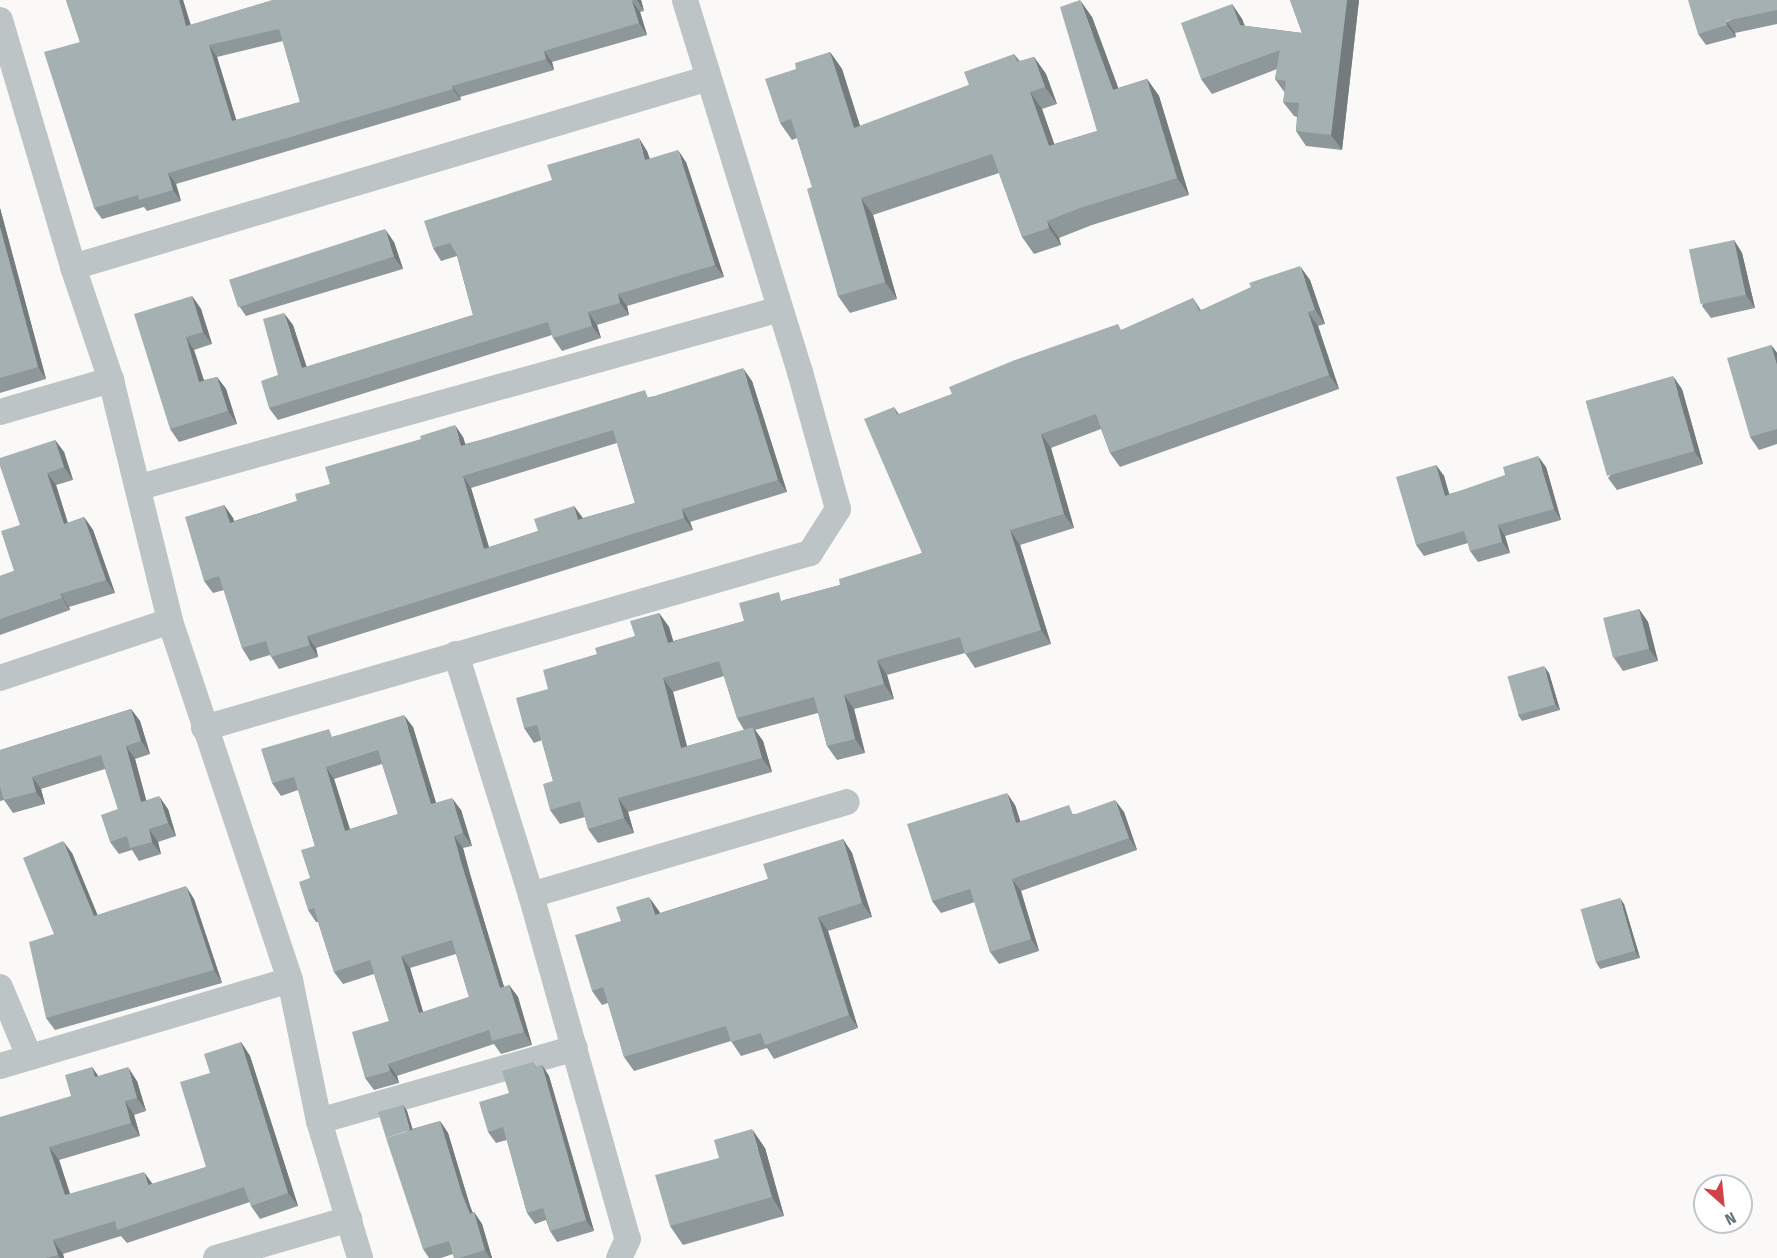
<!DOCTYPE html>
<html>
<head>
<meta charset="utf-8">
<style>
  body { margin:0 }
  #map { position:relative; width:1777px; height:1258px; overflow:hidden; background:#faf9f8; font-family:"Fira Sans Condensed",sans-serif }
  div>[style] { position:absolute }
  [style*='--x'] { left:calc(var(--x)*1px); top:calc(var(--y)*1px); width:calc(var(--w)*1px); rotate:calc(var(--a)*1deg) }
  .street>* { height:26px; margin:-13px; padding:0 13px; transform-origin:13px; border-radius:13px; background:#bdc4c5 }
  .wall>* { inset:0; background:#8e9799 }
  .shaded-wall>* { inset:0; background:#747b7d }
  .building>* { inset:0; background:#a5b0b2; transform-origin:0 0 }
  span { translate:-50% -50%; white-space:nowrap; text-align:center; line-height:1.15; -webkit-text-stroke:6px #fff; paint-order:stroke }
  .north { position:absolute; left:1693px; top:1174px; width:60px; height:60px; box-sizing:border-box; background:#fff; border:2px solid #c1c8ca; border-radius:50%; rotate:153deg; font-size:16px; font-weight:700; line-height:24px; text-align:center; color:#63767a }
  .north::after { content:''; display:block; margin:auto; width:21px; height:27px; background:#d14145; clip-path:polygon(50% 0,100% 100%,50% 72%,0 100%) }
</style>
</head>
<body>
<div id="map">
  <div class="street">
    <div style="--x:0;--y:20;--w:258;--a:73.5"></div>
    <div style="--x:73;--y:267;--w:119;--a:71.4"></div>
    <div style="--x:111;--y:380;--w:248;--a:76.2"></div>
    <div style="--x:170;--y:621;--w:379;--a:71.5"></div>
    <div style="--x:290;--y:980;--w:144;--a:78.4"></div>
    <div style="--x:319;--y:1121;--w:143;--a:73.3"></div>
    <div style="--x:73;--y:267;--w:663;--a:-16.55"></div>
    <div style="--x:0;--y:412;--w:116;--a:-16.1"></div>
    <div style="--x:140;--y:487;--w:664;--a:-15.54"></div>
    <div style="--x:456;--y:654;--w:252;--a:72.7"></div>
    <div style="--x:531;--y:895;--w:357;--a:74.3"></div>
    <div style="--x:628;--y:1239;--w:21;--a:115"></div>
    <div style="--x:0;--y:678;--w:179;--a:-18.5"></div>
    <div style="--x:204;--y:728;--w:631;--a:-16.11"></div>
    <div style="--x:810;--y:553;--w:52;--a:-57.5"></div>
    <div style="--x:838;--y:509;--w:142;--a:-105.5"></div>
    <div style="--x:800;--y:372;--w:389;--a:-107.2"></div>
    <div style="--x:531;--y:895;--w:329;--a:-16.4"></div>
    <div style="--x:0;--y:987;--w:75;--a:67.2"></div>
    <div style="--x:0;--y:1066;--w:302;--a:-16.5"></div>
    <div style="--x:319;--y:1121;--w:266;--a:-15.9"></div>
    <div style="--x:216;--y:1258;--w:139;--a:-16.3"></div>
  </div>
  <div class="wall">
    <div style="clip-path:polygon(evenodd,66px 0,183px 0,191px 25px,273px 0,641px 0,644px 11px,640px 12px,647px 35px,552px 62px,554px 70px,460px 97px,461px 100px,176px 184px,181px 201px,147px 211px,144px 207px,102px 219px,94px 208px,80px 42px,66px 0,283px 41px,300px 102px,236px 120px,217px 57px,283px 41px)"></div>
    <div style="clip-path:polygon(1290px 0,1359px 0,1342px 150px,1306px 146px,1296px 131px,1297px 117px,1294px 116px,1283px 102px,1285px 93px,1275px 79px,1277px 69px,1212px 94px,1201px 79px,1232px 4px,1242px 19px,1245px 26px,1302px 33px)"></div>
    <div style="clip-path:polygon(1777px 0,1777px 24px,1735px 33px,1736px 37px,1706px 45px,1698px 34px)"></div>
    <div style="clip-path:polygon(1092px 17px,1118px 88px,1147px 79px,1159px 96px,1189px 195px,1092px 225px,1059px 238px,1061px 245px,1034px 254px,1022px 237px,999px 173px,873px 215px,897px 299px,850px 313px,838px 296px,812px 187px,797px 138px,792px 140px,780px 123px,796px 69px,830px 52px,842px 69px,860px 126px,969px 85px,1014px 54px,1020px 61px,1034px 57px,1046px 74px,1057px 104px,1042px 109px,1054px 144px,1097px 131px)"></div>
    <div style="clip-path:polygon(647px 151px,650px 159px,686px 162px,724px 277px,627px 306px,629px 315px,597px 325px,601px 338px,562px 351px,553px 338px,552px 335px,278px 420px,269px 408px,293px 325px,306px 367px,473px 315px,457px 256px,441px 261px,433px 248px)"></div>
    <div style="clip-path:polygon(0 208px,46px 379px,0 393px)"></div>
    <div style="clip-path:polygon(1734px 240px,1742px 253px,1755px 308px,1711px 318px,1702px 306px)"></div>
    <div style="clip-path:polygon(394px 242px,403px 269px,246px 316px,237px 303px)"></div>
    <div style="clip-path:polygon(evenodd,1310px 280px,1325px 324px,1318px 326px,1339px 389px,1120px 467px,1110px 453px,1101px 429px,1051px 448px,1074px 528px,1020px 545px,1051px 644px,975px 668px,965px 653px,887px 675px,894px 699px,854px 709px,865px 753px,837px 760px,827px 746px,818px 713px,755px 730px,763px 741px,772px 772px,628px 812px,634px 833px,598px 843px,588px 829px,585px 817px,560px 824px,550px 810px,553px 781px,542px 740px,534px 743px,524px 728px,548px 689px,597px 654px,635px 636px,659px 613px,669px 627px,673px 641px,744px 621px,784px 600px,840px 585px,922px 553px,894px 407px,899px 414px,1122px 330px,1193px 298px,1201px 310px,1310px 280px,724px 676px,737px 718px,744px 730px,687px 746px,673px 692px,724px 676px)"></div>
    <div style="clip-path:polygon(192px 296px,201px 309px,212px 344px,194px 350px,204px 380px,217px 377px,226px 389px,237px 424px,179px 442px,170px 429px)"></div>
    <div style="clip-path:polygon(1771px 345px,1777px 353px,1777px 444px,1759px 450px,1750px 437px)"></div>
    <div style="clip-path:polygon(evenodd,752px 381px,787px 492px,690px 522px,693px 530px,316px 648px,318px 657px,279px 669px,270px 655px,250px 661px,242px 648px,224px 590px,213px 593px,204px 581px,224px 505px,233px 518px,234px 521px,297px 501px,330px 484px,463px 437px,465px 444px,650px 397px,752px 381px,617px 443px,635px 503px,583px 518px,574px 506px,538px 531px,489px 547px,471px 488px,617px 443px)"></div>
    <div style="clip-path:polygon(1682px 389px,1703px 464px,1617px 490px,1608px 478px)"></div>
    <div style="clip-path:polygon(55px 440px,64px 452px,73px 480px,56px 485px,68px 523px,84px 517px,93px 530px,115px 593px,69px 607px,70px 610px,0 635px,0 576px,14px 571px,20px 525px)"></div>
    <div style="clip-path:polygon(1436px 465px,1444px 476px,1449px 494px,1546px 467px,1561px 520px,1505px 536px,1510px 553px,1478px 562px,1470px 551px,1468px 543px,1424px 556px,1416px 545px)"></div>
    <div style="clip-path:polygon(1639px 609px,1648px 622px,1658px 661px,1623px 671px,1614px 658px)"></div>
    <div style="clip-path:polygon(1549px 673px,1560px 710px,1522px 721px,1518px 715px)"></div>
    <div style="clip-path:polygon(131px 709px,140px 721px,150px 754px,135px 759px,146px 800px,168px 809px,176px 836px,158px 842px,161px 854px,139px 861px,132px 850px,119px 854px,110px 842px,118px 809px,105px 769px,41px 789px,45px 804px,13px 813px,4px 800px,0 801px,0 750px)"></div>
    <div style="clip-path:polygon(evenodd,413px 727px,436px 803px,461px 810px,472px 846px,463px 848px,470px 874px,504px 987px,509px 985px,518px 997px,532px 1045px,501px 1054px,494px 1044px,397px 1076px,399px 1083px,374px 1090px,365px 1078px,389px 1021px,374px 974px,343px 984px,334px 972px,318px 922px,316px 922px,308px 910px,310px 878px,315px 846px,298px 790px,281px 796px,272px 783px,334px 736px,413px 727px,382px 764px,398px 814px,350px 829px,334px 779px,382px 764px,413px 727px,456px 954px,469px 997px,423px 1012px,410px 968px,456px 954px)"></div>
    <div style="clip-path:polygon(1015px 805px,1020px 821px,1075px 814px,1124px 812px,1137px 850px,1021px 891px,1039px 951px,999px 964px,990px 952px,975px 902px,941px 913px,932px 901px)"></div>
    <div style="clip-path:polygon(843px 839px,852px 853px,872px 917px,828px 931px,858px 1028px,774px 1059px,767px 1048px,741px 1056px,731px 1041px,634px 1071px,624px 1057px,608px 1003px,602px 1005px,592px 991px,659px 911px,660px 913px,768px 879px)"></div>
    <div style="clip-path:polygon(72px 853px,97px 915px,194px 899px,222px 983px,55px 1030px,46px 1018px,54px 934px)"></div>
    <div style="clip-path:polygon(1624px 904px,1640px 958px,1600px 969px,1596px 962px)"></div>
    <div style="clip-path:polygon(241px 1042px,250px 1056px,298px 1206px,260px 1219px,251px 1206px,250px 1202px,127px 1243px,121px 1236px,63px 1254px,64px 1258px,0 1258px,71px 1096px,92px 1067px,98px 1076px,137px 1081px,146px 1111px,134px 1115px,140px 1136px,59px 1160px,70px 1194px,152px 1184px,206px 1167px,210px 1073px)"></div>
    <div style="clip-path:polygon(533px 1062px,536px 1067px,542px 1065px,549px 1076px,594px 1231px,557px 1242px,550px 1231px,546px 1220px,535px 1224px,527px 1213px,507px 1140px,496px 1143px,488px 1132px,509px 1093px)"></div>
    <div style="clip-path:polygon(403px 1105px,407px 1111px,412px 1129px,440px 1121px,448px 1133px,470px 1206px,473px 1213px,474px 1212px,482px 1224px,492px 1258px,454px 1258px,453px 1254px,441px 1258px,429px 1258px,423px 1249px)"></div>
    <div style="clip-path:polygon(765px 1148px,784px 1216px,683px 1245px,670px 1226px,719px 1158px)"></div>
  </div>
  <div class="shaded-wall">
    <div style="clip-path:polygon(179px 0,183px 0,194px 37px,186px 26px)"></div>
    <div style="clip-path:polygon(637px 0,641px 0,644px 11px)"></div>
    <div style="clip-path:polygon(1080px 0,1092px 17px,1125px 106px,1113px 90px)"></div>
    <div style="clip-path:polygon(1347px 0,1359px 0,1342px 150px,1331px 135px)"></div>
    <div style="clip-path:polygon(632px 1px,640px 12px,647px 35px,639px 23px)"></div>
    <div style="clip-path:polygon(1232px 4px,1242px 19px,1250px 40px,1240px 25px)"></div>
    <div style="clip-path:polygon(1726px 21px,1735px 33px,1736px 37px,1727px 25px)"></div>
    <div style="clip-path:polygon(209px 45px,217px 57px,240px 132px,232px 121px)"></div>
    <div style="clip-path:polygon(544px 51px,552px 62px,554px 70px,546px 59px)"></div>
    <div style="clip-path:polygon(830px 52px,842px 69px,866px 145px,854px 128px)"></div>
    <div style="clip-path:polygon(1034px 57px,1046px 74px,1057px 104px,1045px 87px)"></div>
    <div style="clip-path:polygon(1147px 79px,1159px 96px,1189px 195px,1177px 178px)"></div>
    <div style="clip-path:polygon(452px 86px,460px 97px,461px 100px,453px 89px)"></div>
    <div style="clip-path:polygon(1030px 92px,1042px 109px,1061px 163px,1049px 146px)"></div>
    <div style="clip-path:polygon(639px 138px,647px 151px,654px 173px,645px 160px)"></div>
    <div style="clip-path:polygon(678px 150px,686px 162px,724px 277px,715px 265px)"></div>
    <div style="clip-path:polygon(168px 173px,176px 184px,181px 201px,173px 190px)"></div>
    <div style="clip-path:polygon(861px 198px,873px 215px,897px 299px,885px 282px)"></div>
    <div style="clip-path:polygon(0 208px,46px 379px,38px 367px,0 227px)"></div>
    <div style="clip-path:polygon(1047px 221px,1059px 238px,1061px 245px,1049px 228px)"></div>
    <div style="clip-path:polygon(385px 229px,394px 242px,403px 269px,394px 257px)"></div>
    <div style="clip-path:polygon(1734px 240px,1742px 253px,1755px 308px,1746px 295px)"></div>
    <div style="clip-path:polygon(1300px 266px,1310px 280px,1325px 324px,1315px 310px)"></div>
    <div style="clip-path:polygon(618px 294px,627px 306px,629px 315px,620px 303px)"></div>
    <div style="clip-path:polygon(192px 296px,201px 309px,212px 344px,203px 332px)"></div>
    <div style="clip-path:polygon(588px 312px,597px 325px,601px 338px,592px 326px)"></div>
    <div style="clip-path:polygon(1308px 312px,1318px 326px,1339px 389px,1329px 375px)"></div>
    <div style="clip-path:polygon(284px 313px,293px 325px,311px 380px,302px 368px)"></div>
    <div style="clip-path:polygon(186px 337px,194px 350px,208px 394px,199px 382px)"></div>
    <div style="clip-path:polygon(1771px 345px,1777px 353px,1777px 365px)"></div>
    <div style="clip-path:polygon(743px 368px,752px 381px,787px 492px,778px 480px)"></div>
    <div style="clip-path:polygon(1673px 376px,1682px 389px,1703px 464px,1694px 451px)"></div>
    <div style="clip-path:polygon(217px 377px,226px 389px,237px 424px,228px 411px)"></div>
    <div style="clip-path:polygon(455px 425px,463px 437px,470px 458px,461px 446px)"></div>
    <div style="clip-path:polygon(1041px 434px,1051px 448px,1074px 528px,1064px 514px)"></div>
    <div style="clip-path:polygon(55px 440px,64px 452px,73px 480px,64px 467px)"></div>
    <div style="clip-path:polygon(1538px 456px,1546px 467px,1561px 520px,1554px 509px)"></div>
    <div style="clip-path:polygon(1436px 465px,1444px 476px,1453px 507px,1445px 496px)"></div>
    <div style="clip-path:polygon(47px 473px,56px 485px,72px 537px,64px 524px)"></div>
    <div style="clip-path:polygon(463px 476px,471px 488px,493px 561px,484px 549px)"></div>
    <div style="clip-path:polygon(224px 505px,233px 518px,238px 535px,230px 523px)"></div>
    <div style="clip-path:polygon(574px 506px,583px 519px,578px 520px)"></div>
    <div style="clip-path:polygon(682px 509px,690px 522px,693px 530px,684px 518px)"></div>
    <div style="clip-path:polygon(84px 517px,93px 530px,115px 593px,106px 580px)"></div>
    <div style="clip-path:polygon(1498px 525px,1505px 536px,1510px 553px,1502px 542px)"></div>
    <div style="clip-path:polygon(1010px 530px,1020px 545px,1051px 644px,1041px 630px)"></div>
    <div style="clip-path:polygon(60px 594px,69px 607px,70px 610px,62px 598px)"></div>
    <div style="clip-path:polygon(1639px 609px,1648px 622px,1658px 661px,1649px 649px)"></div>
    <div style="clip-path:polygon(659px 613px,669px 627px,678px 657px,668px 643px)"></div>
    <div style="clip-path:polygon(307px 636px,316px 648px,318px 657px,310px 645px)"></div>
    <div style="clip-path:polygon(877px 660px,887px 675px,894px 699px,884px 684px)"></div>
    <div style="clip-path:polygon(1544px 666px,1549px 673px,1560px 710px,1555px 704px)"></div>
    <div style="clip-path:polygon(663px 678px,673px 692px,691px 762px,681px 748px)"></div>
    <div style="clip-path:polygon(844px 695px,854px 709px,865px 753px,855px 739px)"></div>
    <div style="clip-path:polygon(131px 709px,140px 721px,150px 754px,141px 741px)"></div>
    <div style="clip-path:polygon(404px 715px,413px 727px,440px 816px,431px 804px)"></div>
    <div style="clip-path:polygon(753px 727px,763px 741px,772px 772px,762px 758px)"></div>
    <div style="clip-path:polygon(126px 746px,135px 759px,150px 814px,141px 802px)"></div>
    <div style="clip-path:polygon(326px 767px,334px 779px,354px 843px,345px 831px)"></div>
    <div style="clip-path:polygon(32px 777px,41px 789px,45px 804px,36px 792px)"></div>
    <div style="clip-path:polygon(1007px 793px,1015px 805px,1025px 835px,1016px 823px)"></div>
    <div style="clip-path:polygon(159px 796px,168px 809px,176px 836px,168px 823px)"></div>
    <div style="clip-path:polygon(452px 798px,461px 810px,472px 846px,463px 833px)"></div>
    <div style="clip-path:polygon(618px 798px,628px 812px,634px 833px,624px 818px)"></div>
    <div style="clip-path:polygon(1115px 800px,1124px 812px,1137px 850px,1129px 838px)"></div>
    <div style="clip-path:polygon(149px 829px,158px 842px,161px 854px,152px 842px)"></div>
    <div style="clip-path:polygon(454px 836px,463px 848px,470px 874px,508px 1000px,500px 988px,461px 862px)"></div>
    <div style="clip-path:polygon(843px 839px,852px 853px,872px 917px,862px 903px)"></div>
    <div style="clip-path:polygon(63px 841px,72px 853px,103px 928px,94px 916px)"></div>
    <div style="clip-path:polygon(1012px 879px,1021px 891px,1039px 951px,1031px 939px)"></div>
    <div style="clip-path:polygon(186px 886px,194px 899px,222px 983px,214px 970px)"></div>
    <div style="clip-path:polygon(649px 897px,659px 911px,665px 929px,655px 915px)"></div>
    <div style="clip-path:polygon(1620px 898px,1624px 904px,1640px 958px,1635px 951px)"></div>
    <div style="clip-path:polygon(818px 917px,828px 931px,858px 1028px,849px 1015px)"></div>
    <div style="clip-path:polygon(401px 956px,410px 968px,427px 1025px,419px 1013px)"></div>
    <div style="clip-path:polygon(509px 985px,518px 997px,532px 1045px,524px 1032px)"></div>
    <div style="clip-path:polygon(241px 1042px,250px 1056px,298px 1206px,288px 1193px)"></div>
    <div style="clip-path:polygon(388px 1064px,397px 1076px,399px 1083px,390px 1071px)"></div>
    <div style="clip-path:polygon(542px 1065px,549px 1076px,594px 1231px,586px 1220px)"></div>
    <div style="clip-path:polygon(92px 1067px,101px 1080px,95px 1077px)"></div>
    <div style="clip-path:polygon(128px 1067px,137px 1081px,146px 1111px,137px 1098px)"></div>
    <div style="clip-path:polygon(125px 1101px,134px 1115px,140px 1136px,131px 1123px)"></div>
    <div style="clip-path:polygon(403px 1105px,407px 1111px,416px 1140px,411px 1134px)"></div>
    <div style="clip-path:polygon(440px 1121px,448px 1133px,470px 1206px,477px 1224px,474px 1212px,482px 1224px,492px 1258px,490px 1258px,485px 1250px,462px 1194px)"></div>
    <div style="clip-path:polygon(752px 1129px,765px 1148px,784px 1216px,772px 1197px)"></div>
    <div style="clip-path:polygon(49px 1147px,59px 1160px,75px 1209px,65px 1195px)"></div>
    <div style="clip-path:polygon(144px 1172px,154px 1186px,148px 1185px)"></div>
    <div style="clip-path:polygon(53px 1240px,63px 1254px,64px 1258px,60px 1258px,58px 1255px)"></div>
  </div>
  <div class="building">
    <div style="clip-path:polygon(evenodd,66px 0,179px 0,186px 26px,273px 0,634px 0,632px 1px,639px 23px,544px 51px,546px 59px,452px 86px,453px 89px,168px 173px,173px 190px,139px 200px,138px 195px,94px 208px,44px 52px,80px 42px,66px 0,279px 29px,300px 102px,232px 121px,209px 45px,279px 29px)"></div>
    <div style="clip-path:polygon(1080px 0,1113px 90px,1147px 79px,1177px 178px,1080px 208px,1047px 221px,1049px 228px,1022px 237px,992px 154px,861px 198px,885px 282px,838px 296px,807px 189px,812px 187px,791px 119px,780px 123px,765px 79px,796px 69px,795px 63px,830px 52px,854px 128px,969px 85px,964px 72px,1014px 54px,1017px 62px,1034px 57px,1045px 87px,1030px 92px,1049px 146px,1097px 131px,1060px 7px)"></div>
    <div style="clip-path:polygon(1290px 0,1347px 0,1331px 135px,1296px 131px,1299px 103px,1283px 102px,1286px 81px,1275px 79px,1280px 50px,1201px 79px,1181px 23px,1232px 4px,1240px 25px,1302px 33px)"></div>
    <div style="clip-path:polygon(1688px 0,1777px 0,1777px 10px,1726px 21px,1727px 25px,1698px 34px)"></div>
    <div style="clip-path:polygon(639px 138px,645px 160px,678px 150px,715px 265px,618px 294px,620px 303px,588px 312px,592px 326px,553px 338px,548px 322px,269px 408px,261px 381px,278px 375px,263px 319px,284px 313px,302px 368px,473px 315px,457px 255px,450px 243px,433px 248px,424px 221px,552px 180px,547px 165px)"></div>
    <div style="clip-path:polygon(0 227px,38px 367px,0 378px)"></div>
    <div style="left:385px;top:229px;width:29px;height:164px;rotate:72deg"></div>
    <div style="left:1734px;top:240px;width:56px;height:46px;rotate:78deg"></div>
    <div style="clip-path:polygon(1300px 266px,1315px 310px,1308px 312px,1329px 375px,1110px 453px,1096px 414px,1041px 434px,1064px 514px,1010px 530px,1041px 630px,965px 654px,960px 637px,877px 660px,884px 684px,844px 695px,855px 739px,827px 746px,814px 697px,737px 718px,719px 661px,663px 678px,681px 748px,753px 727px,762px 758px,618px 798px,624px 818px,588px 829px,580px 801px,550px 810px,543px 784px,553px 781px,537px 725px,524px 728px,516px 698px,548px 689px,543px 670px,597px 654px,595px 648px,635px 636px,630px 621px,659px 613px,668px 643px,744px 621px,739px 603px,779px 592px,781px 601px,840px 585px,839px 579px,922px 553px,864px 419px,894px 407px,897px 415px,952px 394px,949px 387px,1015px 360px,1118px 324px,1121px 330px,1193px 298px,1199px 311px,1251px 287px,1249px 283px)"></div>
    <div style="clip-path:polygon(192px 296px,203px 332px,186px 337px,199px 382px,217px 377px,228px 411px,170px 429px,134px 314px)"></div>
    <div style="clip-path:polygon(1771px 345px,1777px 365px,1777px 429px,1750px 437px,1727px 358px)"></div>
    <div style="clip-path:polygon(evenodd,743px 368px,778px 480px,682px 509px,684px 518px,307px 636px,310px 645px,271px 657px,266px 641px,242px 648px,219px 576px,204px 581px,185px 517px,224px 505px,230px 523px,297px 501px,295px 494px,330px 484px,325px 467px,421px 439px,420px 436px,455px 425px,461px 446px,645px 390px,648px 398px,743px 368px,613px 430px,635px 503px,578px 520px,574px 506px,534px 519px,538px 531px,484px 549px,463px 476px,613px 430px)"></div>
    <div style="left:1673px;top:376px;width:78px;height:91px;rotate:74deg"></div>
    <div style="clip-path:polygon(55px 440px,64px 467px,47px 473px,64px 524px,84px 517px,106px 580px,60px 594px,62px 598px,0 619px,0 576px,14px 571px,1px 531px,20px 525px,0 466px,0 458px)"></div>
    <div style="clip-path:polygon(1538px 456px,1554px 509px,1498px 525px,1502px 542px,1470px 551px,1464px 531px,1416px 545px,1396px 477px,1436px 465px,1445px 496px,1505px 475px,1503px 467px)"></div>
    <div style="left:1639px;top:609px;width:41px;height:37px;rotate:76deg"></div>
    <div style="left:1544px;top:666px;width:40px;height:38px;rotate:74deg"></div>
    <div style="clip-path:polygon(131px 709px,141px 741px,126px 746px,141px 802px,159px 796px,168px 823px,149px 829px,152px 842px,130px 848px,127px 836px,110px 842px,101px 815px,118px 809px,101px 755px,32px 777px,36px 792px,4px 800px,0 787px,0 750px)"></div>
    <div style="clip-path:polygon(evenodd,404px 715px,431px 804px,452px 798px,463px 833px,454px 836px,461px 862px,500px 988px,509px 985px,524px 1032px,492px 1041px,489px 1030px,388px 1064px,390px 1071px,365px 1078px,352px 1032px,389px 1021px,370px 960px,334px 972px,314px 908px,308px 910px,299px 882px,310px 878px,301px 850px,315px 846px,294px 777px,272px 783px,261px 749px,329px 729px,332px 737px,404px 715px,378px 750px,398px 814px,345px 831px,326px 767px,378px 750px,404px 715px,452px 940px,469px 997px,419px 1013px,401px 956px,452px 940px)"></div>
    <div style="clip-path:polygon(1007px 793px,1016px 823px,1069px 805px,1073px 815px,1115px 800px,1129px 838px,1012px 879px,1031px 939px,990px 952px,970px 889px,932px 901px,907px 824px)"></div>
    <div style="clip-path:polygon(843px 839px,862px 903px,818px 917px,849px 1015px,765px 1045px,761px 1033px,731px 1042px,726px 1026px,624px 1057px,603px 987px,592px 991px,575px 935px,621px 921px,616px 907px,649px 897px,655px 915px,768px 879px,763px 864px)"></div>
    <div style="clip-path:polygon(63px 841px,94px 916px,186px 886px,214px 970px,46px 1018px,29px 942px,54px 934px,23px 858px)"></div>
    <div style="left:1620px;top:898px;width:55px;height:41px;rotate:74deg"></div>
    <div style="clip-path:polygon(241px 1042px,288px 1193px,251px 1206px,244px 1187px,117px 1230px,115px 1221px,53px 1240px,58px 1255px,46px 1258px,0 1258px,0 1117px,71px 1096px,65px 1075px,92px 1067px,95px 1077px,128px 1067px,137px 1098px,125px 1101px,131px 1123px,49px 1147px,65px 1195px,144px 1172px,148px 1185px,206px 1167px,180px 1082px,210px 1073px,204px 1054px)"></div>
    <div style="clip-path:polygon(533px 1062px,535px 1067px,542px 1065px,586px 1220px,550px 1231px,543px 1208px,527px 1213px,503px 1127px,488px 1132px,479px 1102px,509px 1093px,502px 1071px)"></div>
    <div style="clip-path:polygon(403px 1105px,410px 1130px,386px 1138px,387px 1141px,378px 1112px)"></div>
    <div style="clip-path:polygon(440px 1121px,462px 1194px,470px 1214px,474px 1212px,485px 1250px,459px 1258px,454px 1258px,449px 1241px,423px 1249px,386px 1138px)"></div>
    <div style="clip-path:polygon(752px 1129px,772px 1197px,670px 1226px,655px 1175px,719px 1158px,714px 1140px)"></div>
  </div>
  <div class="north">N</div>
</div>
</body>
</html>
